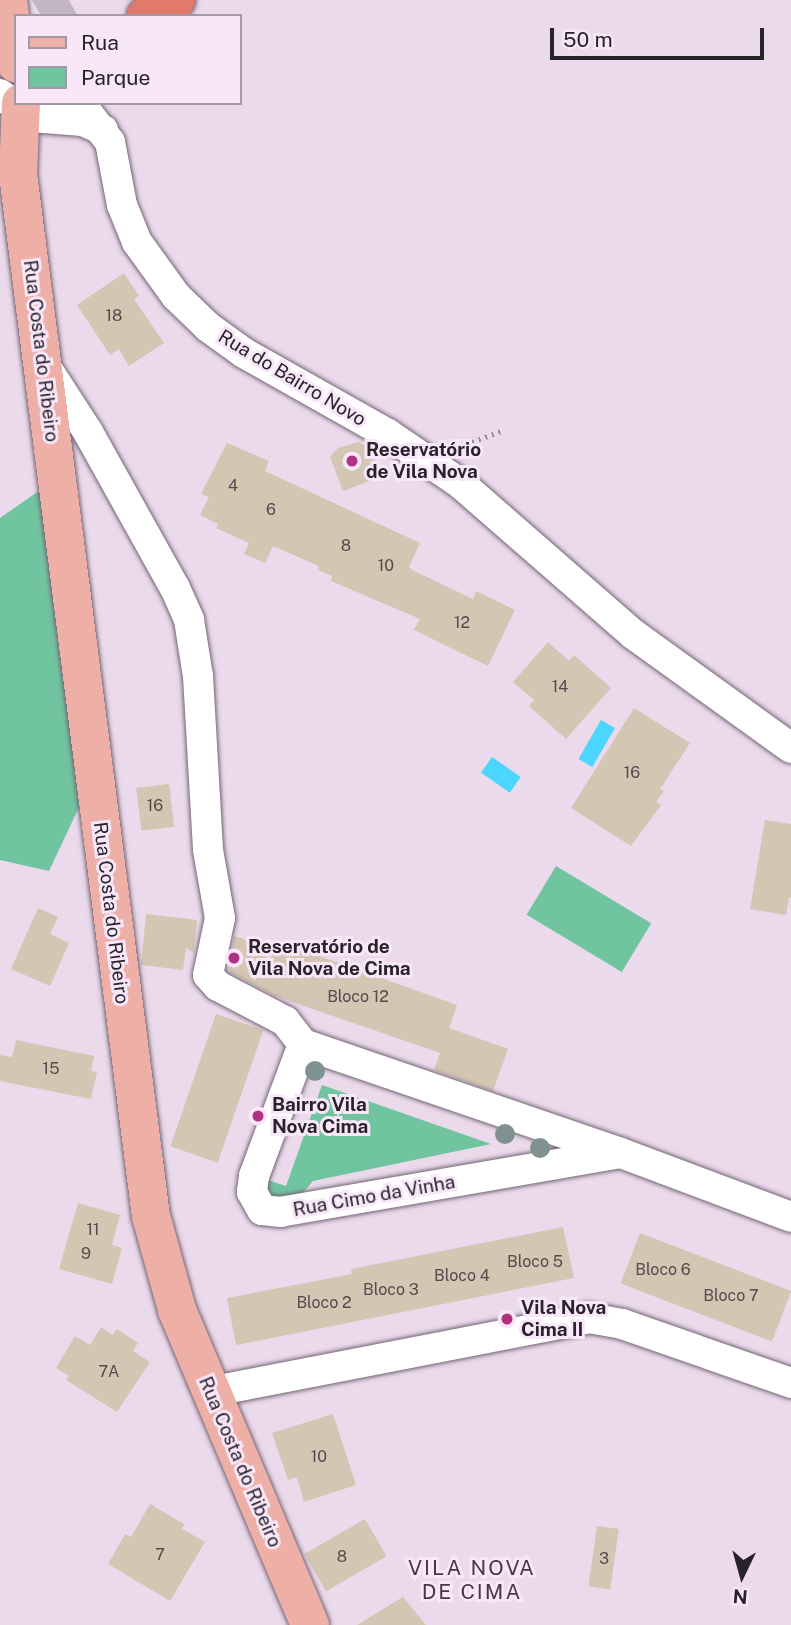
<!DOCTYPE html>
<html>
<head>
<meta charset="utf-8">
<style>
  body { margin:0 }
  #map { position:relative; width:791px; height:1625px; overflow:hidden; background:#eadaec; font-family:"Public Sans",sans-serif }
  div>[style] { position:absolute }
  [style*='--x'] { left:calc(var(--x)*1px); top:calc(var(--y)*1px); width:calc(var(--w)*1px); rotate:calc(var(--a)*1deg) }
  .green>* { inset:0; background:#71c4a0; transform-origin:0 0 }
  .water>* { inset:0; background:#4cd5fe; transform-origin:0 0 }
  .building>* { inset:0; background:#d3c6b3; transform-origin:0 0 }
  .highway-tunnel>* { height:38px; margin-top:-19px; transform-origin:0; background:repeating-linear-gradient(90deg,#c3b5c5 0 38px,transparent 0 57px) }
  .path>* { height:4.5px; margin-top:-2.25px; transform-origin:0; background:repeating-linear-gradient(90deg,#998d9b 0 2px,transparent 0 7px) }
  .roads { filter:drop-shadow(0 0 2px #746575) drop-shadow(0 0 2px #746575) }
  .minor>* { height:30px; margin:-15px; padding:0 15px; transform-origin:15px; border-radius:15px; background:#fff }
  .major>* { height:38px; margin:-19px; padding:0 19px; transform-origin:19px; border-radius:19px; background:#edafa6 }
  .highway>* { height:38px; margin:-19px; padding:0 19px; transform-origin:19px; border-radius:19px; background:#e17a6a }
  .trees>* { width:20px; height:20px; margin:-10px; border-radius:50%; background:#7f9290 }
  .dots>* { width:19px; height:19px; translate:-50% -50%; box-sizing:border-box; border:4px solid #f8e7f9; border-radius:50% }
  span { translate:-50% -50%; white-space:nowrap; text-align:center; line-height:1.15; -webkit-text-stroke:6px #f8e7f9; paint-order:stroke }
  .number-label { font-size:16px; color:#534b4c }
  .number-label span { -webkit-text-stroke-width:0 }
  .street-label { font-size:19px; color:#282229 }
  .poi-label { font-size:19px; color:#282229; font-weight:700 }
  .left { translate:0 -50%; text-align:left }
  .neighbourhood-label { font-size:21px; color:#463947; letter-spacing:2px }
  .legend { position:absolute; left:14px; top:14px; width:228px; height:91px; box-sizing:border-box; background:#f8e7f9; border:2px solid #a598a6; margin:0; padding:9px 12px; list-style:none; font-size:21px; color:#282229 }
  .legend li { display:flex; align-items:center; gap:14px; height:35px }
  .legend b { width:35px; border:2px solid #a598a6 }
  .north { position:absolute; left:707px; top:1541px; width:70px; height:70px; -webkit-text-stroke:5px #f8e7f9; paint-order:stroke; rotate:185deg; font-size:19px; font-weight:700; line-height:28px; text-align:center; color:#282229 }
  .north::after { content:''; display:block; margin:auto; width:24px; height:32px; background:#282229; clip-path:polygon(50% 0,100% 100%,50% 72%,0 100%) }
  .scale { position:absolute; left:550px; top:28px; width:214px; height:32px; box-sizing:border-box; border:4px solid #282229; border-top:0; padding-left:9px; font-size:21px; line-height:24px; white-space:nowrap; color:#282229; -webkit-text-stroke:5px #f8e7f9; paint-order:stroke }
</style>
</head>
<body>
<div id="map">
  <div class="green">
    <div style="clip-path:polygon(43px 488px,81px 803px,49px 871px,0 860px,0 518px)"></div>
    <div style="left:556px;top:866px;width:111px;height:57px;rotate:31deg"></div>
    <div style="clip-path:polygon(322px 1085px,491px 1144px,313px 1181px,290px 1208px,280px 1208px,262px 1187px,264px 1179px,286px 1186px)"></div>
  </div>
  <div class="water">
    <div style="left:601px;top:720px;width:16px;height:45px;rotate:30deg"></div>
    <div style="left:492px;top:757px;width:35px;height:19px;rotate:35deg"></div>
  </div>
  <div class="building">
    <div style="clip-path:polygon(124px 273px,139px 296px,134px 299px,164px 343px,129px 366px,119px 349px,110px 355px,77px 305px)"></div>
    <div style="clip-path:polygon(358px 442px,369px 448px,377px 467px,377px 474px,372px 480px,343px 491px,330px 457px,338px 448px)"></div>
    <div style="clip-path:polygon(227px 443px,269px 461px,265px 471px,420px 543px,409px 567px,412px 570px,473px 599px,476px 591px,515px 610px,488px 666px,414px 630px,420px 619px,331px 581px,332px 576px,318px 570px,319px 566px,273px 546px,265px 563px,244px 554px,249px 543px,216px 528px,218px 524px,200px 515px,209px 497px,201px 494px)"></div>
    <div style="clip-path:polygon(548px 642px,569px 661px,574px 655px,611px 688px,566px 739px,529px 706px,534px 700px,513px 682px)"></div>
    <div style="clip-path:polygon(634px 708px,690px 743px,660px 789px,664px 791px,656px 802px,661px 805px,631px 846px,571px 808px)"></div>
    <div style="left:169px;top:784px;width:43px;height:33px;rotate:83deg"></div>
    <div style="clip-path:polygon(765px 820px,791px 824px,791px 898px,789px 897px,786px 915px,750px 909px)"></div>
    <div style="clip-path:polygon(38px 908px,58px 917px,50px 934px,69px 943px,50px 986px,11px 969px)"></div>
    <div style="clip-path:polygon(146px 914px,197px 920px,194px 953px,186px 948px,183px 970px,141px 965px)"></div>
    <div style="clip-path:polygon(234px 936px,242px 938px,270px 960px,277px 941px,457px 1005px,449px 1028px,508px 1049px,493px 1091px,434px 1070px,440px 1053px,275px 996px,229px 972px)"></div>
    <div style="left:216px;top:1014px;width:50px;height:140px;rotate:19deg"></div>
    <div style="clip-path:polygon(16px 1040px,94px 1056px,91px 1071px,97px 1072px,91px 1099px,0 1081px,0 1055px,12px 1057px)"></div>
    <div style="clip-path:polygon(78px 1203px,120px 1215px,112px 1245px,122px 1248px,112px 1284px,59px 1269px)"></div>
    <div style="clip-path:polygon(563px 1227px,574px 1278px,236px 1345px,227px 1298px,352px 1274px,351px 1269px)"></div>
    <div style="left:640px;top:1233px;width:162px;height:54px;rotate:21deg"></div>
    <div style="clip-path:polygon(101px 1327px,113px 1335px,117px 1329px,138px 1343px,133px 1351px,150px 1362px,117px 1412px,66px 1380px,69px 1376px,56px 1368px,75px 1336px,90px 1345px)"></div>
    <div style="clip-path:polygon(333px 1414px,356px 1485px,304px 1502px,297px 1477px,288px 1480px,272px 1433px)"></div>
    <div style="clip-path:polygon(150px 1504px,184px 1524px,182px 1529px,205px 1542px,170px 1601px,108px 1564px,125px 1534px,131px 1537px)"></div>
    <div style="left:365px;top:1519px;width:43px;height:70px;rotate:60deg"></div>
    <div style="left:597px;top:1526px;width:22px;height:61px;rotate:8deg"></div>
    <div style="clip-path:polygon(403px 1597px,426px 1625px,357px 1625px)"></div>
  </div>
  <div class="highway-tunnel">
    <div style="--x:41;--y:16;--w:32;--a:-30"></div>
  </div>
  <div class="path">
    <div style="--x:459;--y:447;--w:45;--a:-20.9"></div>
  </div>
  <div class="roads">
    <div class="minor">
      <div style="--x:0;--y:94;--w:39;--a:37"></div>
      <div style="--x:31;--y:117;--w:52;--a:4.4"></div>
      <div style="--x:83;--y:121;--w:22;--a:24"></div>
      <div style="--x:80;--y:103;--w:49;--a:52.4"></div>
      <div style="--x:110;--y:142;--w:64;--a:79.2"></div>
      <div style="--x:122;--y:205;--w:40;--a:68"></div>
      <div style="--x:137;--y:242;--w:67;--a:54.2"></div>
      <div style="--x:176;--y:296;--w:45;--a:44.1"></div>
      <div style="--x:208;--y:327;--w:44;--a:35.8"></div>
      <div style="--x:244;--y:353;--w:165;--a:29.4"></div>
      <div style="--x:388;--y:434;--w:88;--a:34.4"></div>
      <div style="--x:461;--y:484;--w:228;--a:41.1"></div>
      <div style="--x:633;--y:634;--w:195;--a:35.8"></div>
      <div style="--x:44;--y:364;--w:81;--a:57.1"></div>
      <div style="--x:88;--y:432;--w:179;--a:60.9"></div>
      <div style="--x:175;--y:588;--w:35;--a:66"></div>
      <div style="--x:189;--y:620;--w:57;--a:80.9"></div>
      <div style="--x:198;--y:676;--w:174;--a:86.7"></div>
      <div style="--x:208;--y:850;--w:69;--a:80"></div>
      <div style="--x:220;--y:918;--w:58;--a:101.9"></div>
      <div style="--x:208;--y:975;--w:15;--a:48"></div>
      <div style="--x:218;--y:986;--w:76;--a:27.6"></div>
      <div style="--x:285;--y:1021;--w:29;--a:52"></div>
      <div style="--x:621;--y:1153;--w:345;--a:170.2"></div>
      <div style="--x:281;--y:1212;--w:19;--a:-174"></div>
      <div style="--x:262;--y:1210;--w:21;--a:-119"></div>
      <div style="--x:252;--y:1192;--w:16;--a:-83"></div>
      <div style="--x:254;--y:1176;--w:141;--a:-69.6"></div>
      <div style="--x:303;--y:1044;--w:336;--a:18.9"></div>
      <div style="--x:621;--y:1153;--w:182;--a:20.6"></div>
      <div style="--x:209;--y:1392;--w:387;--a:-11"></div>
      <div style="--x:589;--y:1318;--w:34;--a:10"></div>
      <div style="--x:622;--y:1324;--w:179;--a:19.2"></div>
    </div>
    <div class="major">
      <div style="--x:8;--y:0;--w:64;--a:82.8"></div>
      <div style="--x:21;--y:103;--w:71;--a:92.4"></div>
      <div style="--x:18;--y:174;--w:1050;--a:82.73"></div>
      <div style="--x:151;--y:1216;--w:98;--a:74.5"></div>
      <div style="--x:177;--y:1310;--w:342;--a:67.1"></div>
    </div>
    <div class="highway">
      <div style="--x:146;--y:16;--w:34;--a:-28"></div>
    </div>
  </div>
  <div class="trees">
    <div style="left:315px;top:1071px"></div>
    <div style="left:505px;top:1134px"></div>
    <div style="left:540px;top:1148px"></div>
  </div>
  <div class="dots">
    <div style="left:352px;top:461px;background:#af3180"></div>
    <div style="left:234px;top:958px;background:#af3180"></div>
    <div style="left:258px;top:1116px;background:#af3180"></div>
    <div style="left:507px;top:1319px;background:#af3180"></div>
  </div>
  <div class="number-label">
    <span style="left:114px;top:316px">18</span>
    <span style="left:233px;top:486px">4</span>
    <span style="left:271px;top:510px">6</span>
    <span style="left:346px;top:546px">8</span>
    <span style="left:386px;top:566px">10</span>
    <span style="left:462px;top:623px">12</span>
    <span style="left:560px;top:687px">14</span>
    <span style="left:632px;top:773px">16</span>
    <span style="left:155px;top:806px">16</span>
    <span style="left:358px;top:997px">Bloco 12</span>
    <span style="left:51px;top:1069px">15</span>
    <span style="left:93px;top:1230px">11</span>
    <span style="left:86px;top:1254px">9</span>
    <span style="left:535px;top:1262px">Bloco 5</span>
    <span style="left:663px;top:1270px">Bloco 6</span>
    <span style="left:462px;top:1276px">Bloco 4</span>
    <span style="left:391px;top:1290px">Bloco 3</span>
    <span style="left:731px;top:1296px">Bloco 7</span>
    <span style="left:324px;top:1303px">Bloco 2</span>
    <span style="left:109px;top:1372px">7A</span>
    <span style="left:319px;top:1457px">10</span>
    <span style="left:160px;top:1555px">7</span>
    <span style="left:342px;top:1557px">8</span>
    <span style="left:604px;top:1559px">3</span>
  </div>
  <div class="street-label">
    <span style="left:41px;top:351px;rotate:83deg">Rua Costa do Ribeiro</span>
    <span style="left:292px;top:378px;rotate:31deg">Rua do Bairro Novo</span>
    <span style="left:111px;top:913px;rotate:83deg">Rua Costa do Ribeiro</span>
    <span style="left:374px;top:1196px;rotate:-10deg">Rua Cimo da Vinha</span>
    <span style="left:240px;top:1462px;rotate:67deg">Rua Costa do Ribeiro</span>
  </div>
  <div class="poi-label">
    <span class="left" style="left:366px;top:461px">Reservatório<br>de Vila Nova</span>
    <span class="left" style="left:248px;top:958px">Reservatório de<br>Vila Nova de Cima</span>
    <span class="left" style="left:272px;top:1116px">Bairro Vila<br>Nova Cima</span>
    <span class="left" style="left:521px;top:1319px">Vila Nova<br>Cima II</span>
  </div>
  <div class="neighbourhood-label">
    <span style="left:472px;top:1580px">VILA NOVA<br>DE CIMA</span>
  </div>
  <ul class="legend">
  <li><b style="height:9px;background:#edafa6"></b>Rua</li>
  <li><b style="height:19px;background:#71c4a0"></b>Parque</li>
  </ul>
  <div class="north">N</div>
  <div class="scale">50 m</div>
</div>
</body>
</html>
